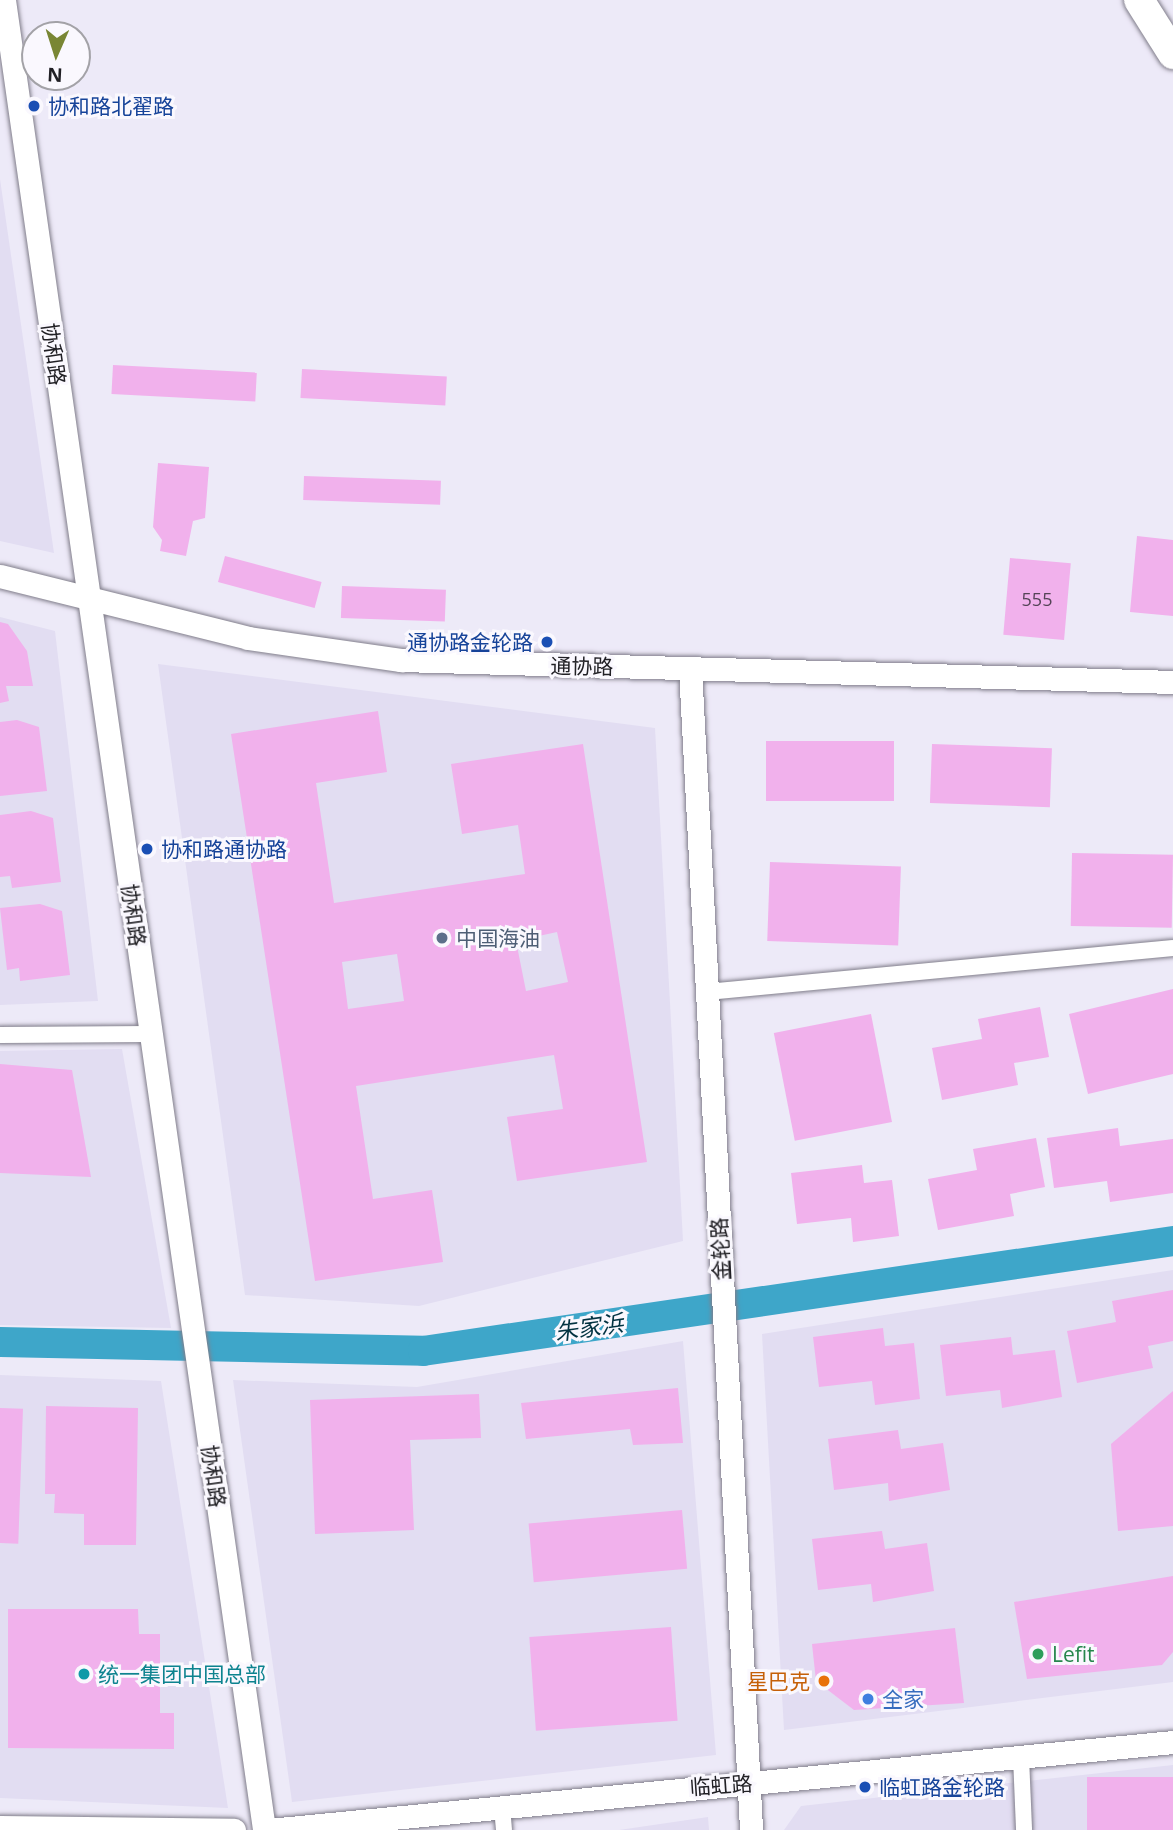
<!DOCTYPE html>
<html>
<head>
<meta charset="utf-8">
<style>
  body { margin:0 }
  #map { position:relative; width:1173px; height:1830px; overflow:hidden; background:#edeaf8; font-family:"Open Sans","Noto Sans SC",sans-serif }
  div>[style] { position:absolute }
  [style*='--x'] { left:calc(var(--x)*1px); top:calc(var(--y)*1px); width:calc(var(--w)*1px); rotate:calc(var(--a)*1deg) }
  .built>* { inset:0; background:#e2ddf2 }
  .river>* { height:30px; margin:-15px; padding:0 15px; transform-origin:15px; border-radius:15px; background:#3ea6c9 }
  .building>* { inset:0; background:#f1b1ec; transform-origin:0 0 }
  .roads { filter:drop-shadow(0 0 2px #807d8a) drop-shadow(0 0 2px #807d8a) }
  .street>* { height:16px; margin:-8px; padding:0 8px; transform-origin:8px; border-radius:8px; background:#fff }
  .secondary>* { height:23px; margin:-11.5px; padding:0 11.5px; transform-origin:11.5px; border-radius:11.5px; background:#fff }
  .highway>* { height:30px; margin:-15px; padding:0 15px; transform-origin:15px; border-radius:15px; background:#fff }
  .dots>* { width:19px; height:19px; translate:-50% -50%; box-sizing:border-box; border:4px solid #faf8fe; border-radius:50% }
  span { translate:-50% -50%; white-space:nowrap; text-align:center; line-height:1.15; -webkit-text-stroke:6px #faf8fe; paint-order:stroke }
  .number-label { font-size:18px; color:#554457 }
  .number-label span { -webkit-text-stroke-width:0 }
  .transit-label { font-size:21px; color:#164399 }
  .left { translate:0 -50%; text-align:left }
  .right { translate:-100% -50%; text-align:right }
  .street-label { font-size:21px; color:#212025 }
  .service-label { font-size:21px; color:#4e5e75 }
  .leisure-label { font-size:21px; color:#27864d }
  .culture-label { font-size:21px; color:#0d838f }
  .food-label { font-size:21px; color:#c56008 }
  .shop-label { font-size:21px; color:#366cbe }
  .water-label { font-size:23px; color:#033342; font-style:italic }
  .north { position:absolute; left:21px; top:21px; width:70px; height:70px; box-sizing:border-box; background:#faf8fe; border:2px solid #a3a2a7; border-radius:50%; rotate:183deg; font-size:19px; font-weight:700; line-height:28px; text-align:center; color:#212025 }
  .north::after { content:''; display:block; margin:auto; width:24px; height:32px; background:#798634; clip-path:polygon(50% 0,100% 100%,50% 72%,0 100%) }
</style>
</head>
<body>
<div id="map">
  <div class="built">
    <div style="clip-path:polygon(0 179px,54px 553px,0 541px)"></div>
    <div style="clip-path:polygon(0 617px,55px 631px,98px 1001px,0 1005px)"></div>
    <div style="clip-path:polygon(158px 664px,655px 728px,683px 1241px,419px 1306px,245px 1295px)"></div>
    <div style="clip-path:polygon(122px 1049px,171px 1328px,0 1325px,0 1051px)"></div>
    <div style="clip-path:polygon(1173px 1270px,1173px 1682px,784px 1730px,762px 1334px)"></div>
    <div style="clip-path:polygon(683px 1341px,716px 1755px,292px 1802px,233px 1380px,417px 1387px)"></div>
    <div style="clip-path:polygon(0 1375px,161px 1381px,228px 1808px,0 1798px)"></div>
    <div style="clip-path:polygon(1173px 1765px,1173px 1830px,784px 1830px,801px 1806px)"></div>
    <div style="clip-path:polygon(708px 1817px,709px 1830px,619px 1830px)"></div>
  </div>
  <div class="river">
    <div style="--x:0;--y:1342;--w:423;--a:1.2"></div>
    <div style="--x:423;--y:1351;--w:758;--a:-8.34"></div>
  </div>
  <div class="building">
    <div style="left:113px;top:365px;width:144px;height:29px;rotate:3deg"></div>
    <div style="left:302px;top:369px;width:145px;height:29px;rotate:3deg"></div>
    <div style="clip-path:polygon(158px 463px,209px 467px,205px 518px,193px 521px,186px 556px,160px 551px,162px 540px,153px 527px)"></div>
    <div style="left:304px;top:476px;width:137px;height:24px;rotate:2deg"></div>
    <div style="clip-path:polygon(1137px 536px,1173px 540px,1173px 616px,1130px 612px)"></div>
    <div style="left:225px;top:556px;width:100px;height:27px;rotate:15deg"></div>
    <div style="left:1010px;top:558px;width:61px;height:77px;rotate:5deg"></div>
    <div style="left:342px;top:586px;width:104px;height:32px;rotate:2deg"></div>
    <div style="clip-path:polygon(0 622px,8px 624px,27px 651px,33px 686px,6px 686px,9px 701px,0 703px)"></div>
    <div style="clip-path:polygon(evenodd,378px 711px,387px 772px,316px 783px,334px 903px,525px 874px,518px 825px,462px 834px,451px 764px,583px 744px,647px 1162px,517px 1181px,507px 1117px,563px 1109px,554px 1055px,356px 1086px,373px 1199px,432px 1190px,443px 1262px,315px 1281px,231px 734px,378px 711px,557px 932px,568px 982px,526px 991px,516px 941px,557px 932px,378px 711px,397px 954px,404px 1001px,348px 1009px,342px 962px,397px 954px)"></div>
    <div style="clip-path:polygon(17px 720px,39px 727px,47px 791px,0 796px,0 722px)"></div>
    <div style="left:766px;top:741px;width:128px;height:60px"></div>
    <div style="left:932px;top:744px;width:120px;height:59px;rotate:2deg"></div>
    <div style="clip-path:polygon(31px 811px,53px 818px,61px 882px,12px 888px,10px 876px,0 877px,0 815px)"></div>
    <div style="left:1072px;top:853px;width:101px;height:73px;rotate:1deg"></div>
    <div style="left:770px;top:862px;width:131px;height:79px;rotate:2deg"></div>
    <div style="clip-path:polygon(40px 904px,62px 911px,70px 975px,20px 981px,19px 968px,7px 970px,0 908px)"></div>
    <div style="clip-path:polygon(1173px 989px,1173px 1074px,1088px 1094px,1069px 1014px)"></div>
    <div style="clip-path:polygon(1040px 1007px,1049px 1057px,1014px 1063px,1018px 1085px,942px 1100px,932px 1048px,982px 1039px,978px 1019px)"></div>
    <div style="left:871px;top:1014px;width:110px;height:99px;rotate:79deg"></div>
    <div style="clip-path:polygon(0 1064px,72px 1070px,91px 1177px,0 1173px)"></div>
    <div style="clip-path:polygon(1118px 1128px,1120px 1146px,1173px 1139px,1173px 1193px,1110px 1202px,1107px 1181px,1054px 1188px,1047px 1138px)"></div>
    <div style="clip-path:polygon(1036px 1138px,1045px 1187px,1010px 1194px,1014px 1216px,938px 1230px,928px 1179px,977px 1170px,973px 1149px)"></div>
    <div style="clip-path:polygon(862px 1165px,864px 1183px,892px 1180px,899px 1236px,853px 1242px,851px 1218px,797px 1224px,791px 1173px)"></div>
    <div style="clip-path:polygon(1173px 1290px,1173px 1341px,1148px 1346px,1153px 1368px,1077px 1383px,1067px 1331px,1116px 1322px,1112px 1301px)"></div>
    <div style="clip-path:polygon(883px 1328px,885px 1346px,914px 1343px,920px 1399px,875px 1405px,872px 1381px,819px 1387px,813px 1337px)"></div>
    <div style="clip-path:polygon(1011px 1337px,1013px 1355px,1055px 1350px,1062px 1397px,1002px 1408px,1000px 1390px,946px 1396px,940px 1345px)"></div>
    <div style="clip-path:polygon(678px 1388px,683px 1443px,633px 1445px,630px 1429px,526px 1439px,521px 1403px)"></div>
    <div style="clip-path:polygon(1173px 1391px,1173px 1526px,1118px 1531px,1111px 1444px)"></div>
    <div style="clip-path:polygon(479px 1394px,481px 1438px,410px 1440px,414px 1530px,315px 1534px,310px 1400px)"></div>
    <div style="clip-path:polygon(46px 1406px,138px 1408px,136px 1545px,84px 1545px,84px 1514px,54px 1513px,55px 1494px,45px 1494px)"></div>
    <div style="left:0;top:1408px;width:23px;height:135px;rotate:2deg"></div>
    <div style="clip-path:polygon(898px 1430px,901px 1449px,943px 1443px,950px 1490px,889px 1501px,888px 1483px,834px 1490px,828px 1439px)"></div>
    <div style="left:682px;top:1510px;width:59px;height:154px;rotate:85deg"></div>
    <div style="clip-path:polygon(882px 1531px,885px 1549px,927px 1543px,934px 1591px,873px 1602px,871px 1584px,818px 1590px,812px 1539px)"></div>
    <div style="clip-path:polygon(1173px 1576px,1173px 1652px,1162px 1665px,1027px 1679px,1014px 1602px)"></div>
    <div style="clip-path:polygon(8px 1609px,138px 1609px,139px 1634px,160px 1634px,160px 1713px,174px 1713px,174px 1749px,8px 1748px)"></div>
    <div style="left:671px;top:1627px;width:94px;height:142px;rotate:86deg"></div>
    <div style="clip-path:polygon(955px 1628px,964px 1703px,854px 1710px,816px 1681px,812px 1644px)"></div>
    <div style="left:1173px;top:1777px;width:53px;height:86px;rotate:90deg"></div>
  </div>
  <div class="roads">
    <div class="street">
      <div style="--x:707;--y:992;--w:468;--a:-5.4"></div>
      <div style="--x:0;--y:1035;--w:150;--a:-0.4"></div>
      <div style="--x:1021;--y:1757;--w:73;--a:87.6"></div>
      <div style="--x:502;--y:1807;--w:23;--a:85"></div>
    </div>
    <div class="secondary">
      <div style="--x:4;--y:0;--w:1848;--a:81.91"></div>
      <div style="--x:0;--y:576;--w:256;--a:14"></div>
      <div style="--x:248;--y:638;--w:155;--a:8.2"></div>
      <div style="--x:401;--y:660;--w:772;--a:1.63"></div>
      <div style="--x:690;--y:668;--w:1164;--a:86.99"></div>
      <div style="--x:0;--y:1827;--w:234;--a:0.7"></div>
      <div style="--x:269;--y:1830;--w:908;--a:-5.56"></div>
    </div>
    <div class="highway">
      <div style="--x:1139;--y:0;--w:64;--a:57.8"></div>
    </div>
  </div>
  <div class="dots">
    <div style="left:34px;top:106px;background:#1a4fb4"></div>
    <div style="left:547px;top:642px;background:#1a4fb4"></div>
    <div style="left:147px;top:849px;background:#1a4fb4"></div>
    <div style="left:442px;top:938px;background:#5c6f8a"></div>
    <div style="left:1038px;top:1654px;background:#2e9e5b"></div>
    <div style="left:84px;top:1674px;background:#0f9aa8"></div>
    <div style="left:824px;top:1681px;background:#e8710a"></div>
    <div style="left:868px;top:1699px;background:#3f7fe0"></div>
    <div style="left:865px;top:1787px;background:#1a4fb4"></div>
  </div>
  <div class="number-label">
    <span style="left:1037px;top:599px">555</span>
  </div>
  <div class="transit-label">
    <span class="left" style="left:48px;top:106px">协和路北翟路</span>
    <span class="right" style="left:533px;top:642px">通协路金轮路</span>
    <span class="left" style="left:161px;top:849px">协和路通协路</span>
    <span class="left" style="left:879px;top:1787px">临虹路金轮路</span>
  </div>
  <div class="street-label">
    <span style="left:54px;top:354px;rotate:82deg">协和路</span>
    <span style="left:582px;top:666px;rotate:1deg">通协路</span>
    <span style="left:134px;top:915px;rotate:82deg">协和路</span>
    <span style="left:720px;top:1249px;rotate:-93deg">金轮路</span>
    <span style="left:214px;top:1476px;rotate:82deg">协和路</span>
    <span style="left:721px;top:1785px;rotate:-4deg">临虹路</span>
  </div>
  <div class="service-label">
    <span class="left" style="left:456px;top:938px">中国海油</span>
  </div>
  <div class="leisure-label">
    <span class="left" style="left:1052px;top:1654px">Lefit</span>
  </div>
  <div class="culture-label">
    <span class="left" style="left:98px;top:1674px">统一集团中国总部</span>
  </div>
  <div class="food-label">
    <span class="right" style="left:810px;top:1681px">星巴克</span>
  </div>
  <div class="shop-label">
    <span class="left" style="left:882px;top:1699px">全家</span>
  </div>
  <div class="water-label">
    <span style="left:589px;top:1327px;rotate:-8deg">朱家浜</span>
  </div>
  <div class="north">N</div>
</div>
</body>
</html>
